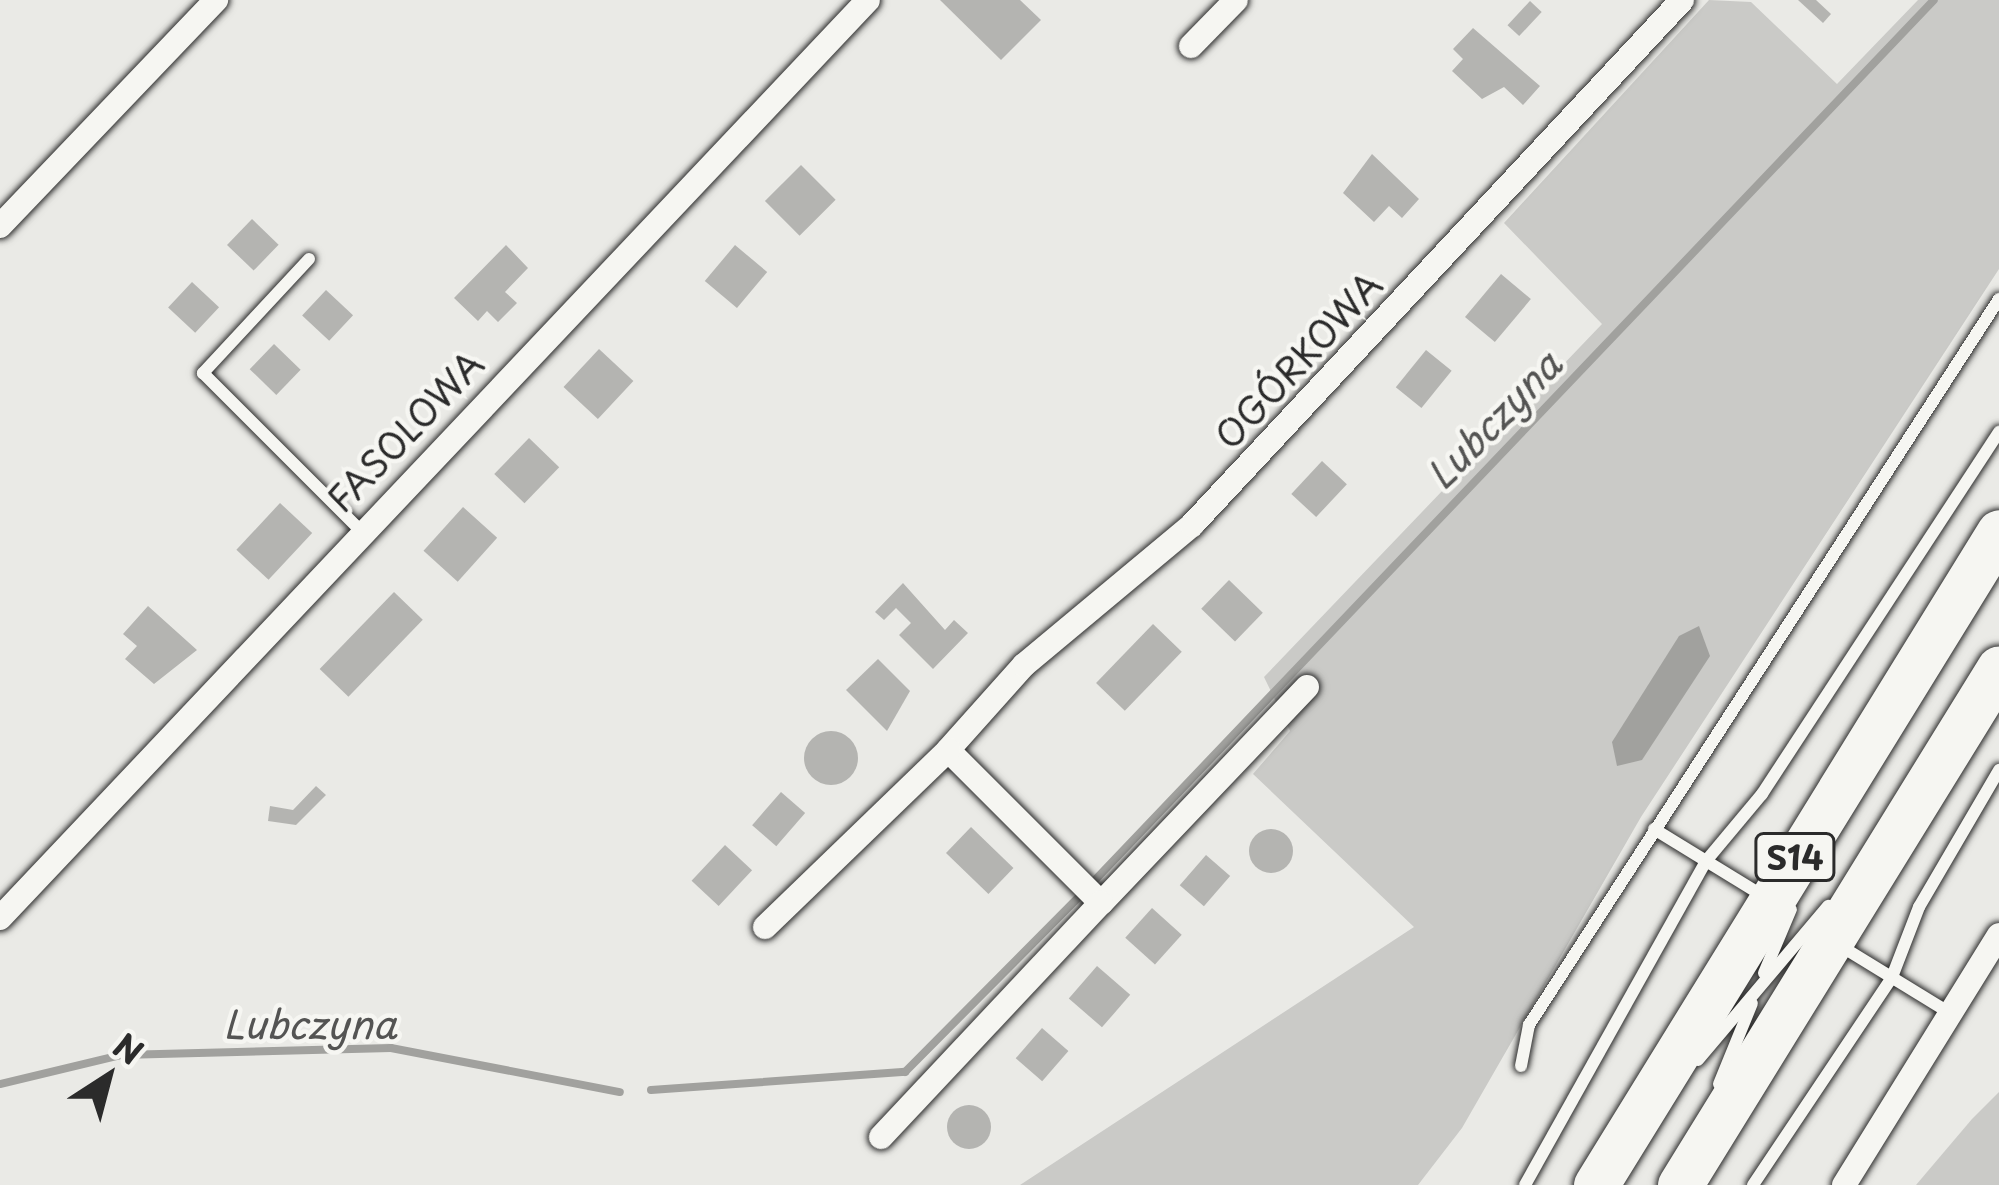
<!DOCTYPE html>
<html>
<head>
<meta charset="utf-8">
<style>
  body { margin:0 }
  #map { position:relative; width:1999px; height:1185px; overflow:hidden; background:#eaeae6; font-family:"Playpen Sans",sans-serif }
  div>[style] { position:absolute }
  [style*='--x'] { left:calc(var(--x)*1px); top:calc(var(--y)*1px); width:calc(var(--w)*1px); rotate:calc(var(--a)*1deg) }
  .green>* { inset:0; background:#cacac7 }
  .water>* { inset:0; background:#a1a19e }
  .stream>* { height:8px; margin:-4px; padding:0 4px; transform-origin:4px; border-radius:4px; background:#a1a19e }
  .building>* { inset:0; background:#b4b4b1; transform-origin:0 0 }
  .round { border-radius:50% }
  .roads { filter:drop-shadow(0 0 3px #2b2b2b) drop-shadow(0 0 3px #2b2b2b) }
  .lane>* { height:12px; margin:-6px; padding:0 6px; transform-origin:6px; border-radius:6px; background:#f6f6f2 }
  .street>* { height:24px; margin:-12px; padding:0 12px; transform-origin:12px; border-radius:12px; background:#f6f6f2 }
  .highway>* { height:45px; margin:-22.5px; padding:0 22.5px; transform-origin:22.5px; border-radius:22.5px; background:#f6f6f2 }
  span { translate:-50% -50%; white-space:nowrap; text-align:center; line-height:1.15; -webkit-text-stroke:9px #f6f6f2; paint-order:stroke }
  .shield-label span { padding:3px 9px; background:#f6f6f2; border:3px solid; border-radius:9px; -webkit-text-stroke-width:0 }
  .shield-label { font-size:33px; color:#2b2b2b; font-weight:700 }
  .street-label { font-size:36px; color:#2b2b2b }
  .water-label { font-size:39px; color:#545453; font-style:italic }
  .north { position:absolute; left:48px; top:1017px; width:120px; height:120px; -webkit-text-stroke:9px #f6f6f2; paint-order:stroke; rotate:36deg; font-size:33px; font-weight:700; line-height:48px; text-align:center; color:#2b2b2b }
  .north::after { content:''; display:block; margin:auto; width:42px; height:54px; background:#2b2b2b; clip-path:polygon(50% 0,100% 100%,50% 72%,0 100%) }
</style>
</head>
<body>
<div id="map">
  <div class="green">
    <div style="clip-path:polygon(1709px 0,1751px 2px,1837px 84px,1918px 0,1999px 0,1999px 269px,1641px 817px,1462px 1128px,1418px 1185px,1020px 1185px,1414px 927px,1253px 774px,1290px 731px,1264px 677px,1602px 324px,1504px 223px)"></div>
    <div style="clip-path:polygon(1999px 1092px,1999px 1185px,1916px 1185px,1972px 1119px)"></div>
  </div>
  <div class="water">
    <div style="clip-path:polygon(1699px 626px,1710px 656px,1642px 760px,1617px 766px,1612px 742px,1679px 636px)"></div>
  </div>
  <div class="stream">
    <div style="--x:1096;--y:879;--w:1214;--a:-46.37"></div>
    <div style="--x:0;--y:1084;--w:124;--a:-13.5"></div>
    <div style="--x:121;--y:1055;--w:270;--a:-1.5"></div>
    <div style="--x:391;--y:1048;--w:233;--a:10.9"></div>
    <div style="--x:651;--y:1090;--w:255;--a:-4.1"></div>
    <div style="--x:905;--y:1072;--w:244;--a:-45.2"></div>
  </div>
  <div class="building">
    <div style="clip-path:polygon(940px 0,1020px 0,1041px 20px,1001px 60px)"></div>
    <div style="clip-path:polygon(1798px 0,1816px 0,1831px 14px,1823px 23px)"></div>
    <div style="left:1530px;top:1px;width:16px;height:33px;rotate:43deg"></div>
    <div style="clip-path:polygon(1473px 28px,1540px 86px,1523px 105px,1504px 87px,1482px 99px,1452px 71px,1463px 59px,1453px 49px)"></div>
    <div style="clip-path:polygon(1372px 154px,1419px 199px,1402px 218px,1389px 206px,1374px 222px,1343px 193px)"></div>
    <div style="left:801px;top:165px;width:49px;height:51px;rotate:45deg"></div>
    <div style="left:252px;top:219px;width:37px;height:36px;rotate:44deg"></div>
    <div style="clip-path:polygon(506px 245px,528px 268px,505px 292px,517px 303px,498px 322px,487px 311px,478px 321px,454px 298px)"></div>
    <div style="left:735px;top:245px;width:42px;height:47px;rotate:40deg"></div>
    <div style="left:1501px;top:274px;width:39px;height:56px;rotate:40deg"></div>
    <div style="left:192px;top:282px;width:37px;height:35px;rotate:43deg"></div>
    <div style="left:326px;top:290px;width:37px;height:35px;rotate:43deg"></div>
    <div style="left:274px;top:344px;width:37px;height:35px;rotate:44deg"></div>
    <div style="left:599px;top:349px;width:47px;height:52px;rotate:43deg"></div>
    <div style="left:1426px;top:350px;width:33px;height:48px;rotate:39deg"></div>
    <div style="left:529px;top:438px;width:42px;height:50px;rotate:44deg"></div>
    <div style="left:1322px;top:461px;width:34px;height:45px;rotate:43deg"></div>
    <div style="left:280px;top:503px;width:44px;height:64px;rotate:43deg"></div>
    <div style="left:463px;top:507px;width:46px;height:59px;rotate:42deg"></div>
    <div style="left:1229px;top:580px;width:47px;height:40px;rotate:44deg"></div>
    <div style="clip-path:polygon(903px 583px,945px 630px,954px 620px,968px 633px,933px 669px,899px 635px,911px 623px,896px 608px,884px 620px,875px 612px)"></div>
    <div style="left:394px;top:592px;width:40px;height:107px;rotate:44deg"></div>
    <div style="clip-path:polygon(148px 606px,197px 650px,154px 684px,125px 659px,137px 646px,123px 634px)"></div>
    <div style="left:1153px;top:624px;width:40px;height:82px;rotate:44deg"></div>
    <div style="clip-path:polygon(878px 659px,910px 691px,887px 731px,846px 690px)"></div>
    <div class="round" style="left:804px;top:731px;width:54px;height:54px"></div>
    <div style="clip-path:polygon(316px 786px,326px 795px,296px 825px,268px 821px,270px 806px,293px 810px)"></div>
    <div style="left:781px;top:792px;width:32px;height:44px;rotate:41deg"></div>
    <div style="left:971px;top:827px;width:59px;height:36px;rotate:44deg"></div>
    <div class="round" style="left:1249px;top:829px;width:44px;height:44px"></div>
    <div style="left:725px;top:845px;width:37px;height:49px;rotate:43deg"></div>
    <div style="left:1206px;top:855px;width:32px;height:40px;rotate:41deg"></div>
    <div style="left:1152px;top:908px;width:40px;height:40px;rotate:42deg"></div>
    <div style="left:1097px;top:966px;width:44px;height:43px;rotate:41deg"></div>
    <div style="left:1042px;top:1028px;width:35px;height:40px;rotate:41deg"></div>
    <div class="round" style="left:947px;top:1105px;width:44px;height:44px"></div>
  </div>
  <div class="roads">
    <div class="lane">
      <div style="--x:309;--y:259;--w:156;--a:132.9"></div>
      <div style="--x:203;--y:373;--w:221;--a:45"></div>
      <div style="--x:1654;--y:829;--w:130;--a:31.5"></div>
      <div style="--x:1839;--y:945;--w:130;--a:31.5"></div>
      <div style="--x:1764;--y:973;--w:69;--a:-67.1"></div>
      <div style="--x:1698;--y:1060;--w:202;--a:-49.8"></div>
      <div style="--x:1521;--y:1066;--w:42;--a:-79"></div>
      <div style="--x:1529;--y:1025;--w:865;--a:-57.08"></div>
      <div style="--x:1719;--y:1084;--w:87;--a:-67.8"></div>
      <div style="--x:1525;--y:1185;--w:371;--a:-60.8"></div>
      <div style="--x:1706;--y:861;--w:87;--a:-50.1"></div>
      <div style="--x:1762;--y:794;--w:433;--a:-56.8"></div>
      <div style="--x:1753;--y:1185;--w:250;--a:-56.2"></div>
      <div style="--x:1892;--y:977;--w:75;--a:-68.9"></div>
      <div style="--x:1919;--y:907;--w:159;--a:-59.7"></div>
    </div>
    <div class="street">
      <div style="--x:1191;--y:46;--w:64;--a:-45.6"></div>
      <div style="--x:0;--y:226;--w:313;--a:-46.3"></div>
      <div style="--x:1307;--y:687;--w:298;--a:133.6"></div>
      <div style="--x:1101;--y:903;--w:216;--a:-135"></div>
      <div style="--x:948;--y:750;--w:114;--a:-48.2"></div>
      <div style="--x:1024;--y:665;--w:219;--a:-39.8"></div>
      <div style="--x:1192;--y:525;--w:718;--a:-46.97"></div>
      <div style="--x:0;--y:918;--w:1263;--a:-46.6"></div>
      <div style="--x:765;--y:927;--w:255;--a:-44"></div>
      <div style="--x:881;--y:1137;--w:321;--a:-46.8"></div>
      <div style="--x:1844;--y:1185;--w:294;--a:-58.2"></div>
    </div>
    <div class="highway">
      <div style="--x:1596;--y:1185;--w:767;--a:-58.32"></div>
      <div style="--x:1680;--y:1185;--w:607;--a:-58.32"></div>
    </div>
  </div>
  <div class="shield-label">
    <span style="left:1795px;top:857px">S14</span>
  </div>
  <div class="street-label">
    <span style="left:1298px;top:360px;rotate:-47deg">OGÓRKOWA</span>
    <span style="left:405px;top:431px;rotate:-46deg">FASOLOWA</span>
  </div>
  <div class="water-label">
    <span style="left:1493px;top:419px;rotate:-46deg">Lubczyna</span>
    <span style="left:310px;top:1023px">Lubczyna</span>
  </div>
  <div class="north">N</div>
</div>
</body>
</html>
